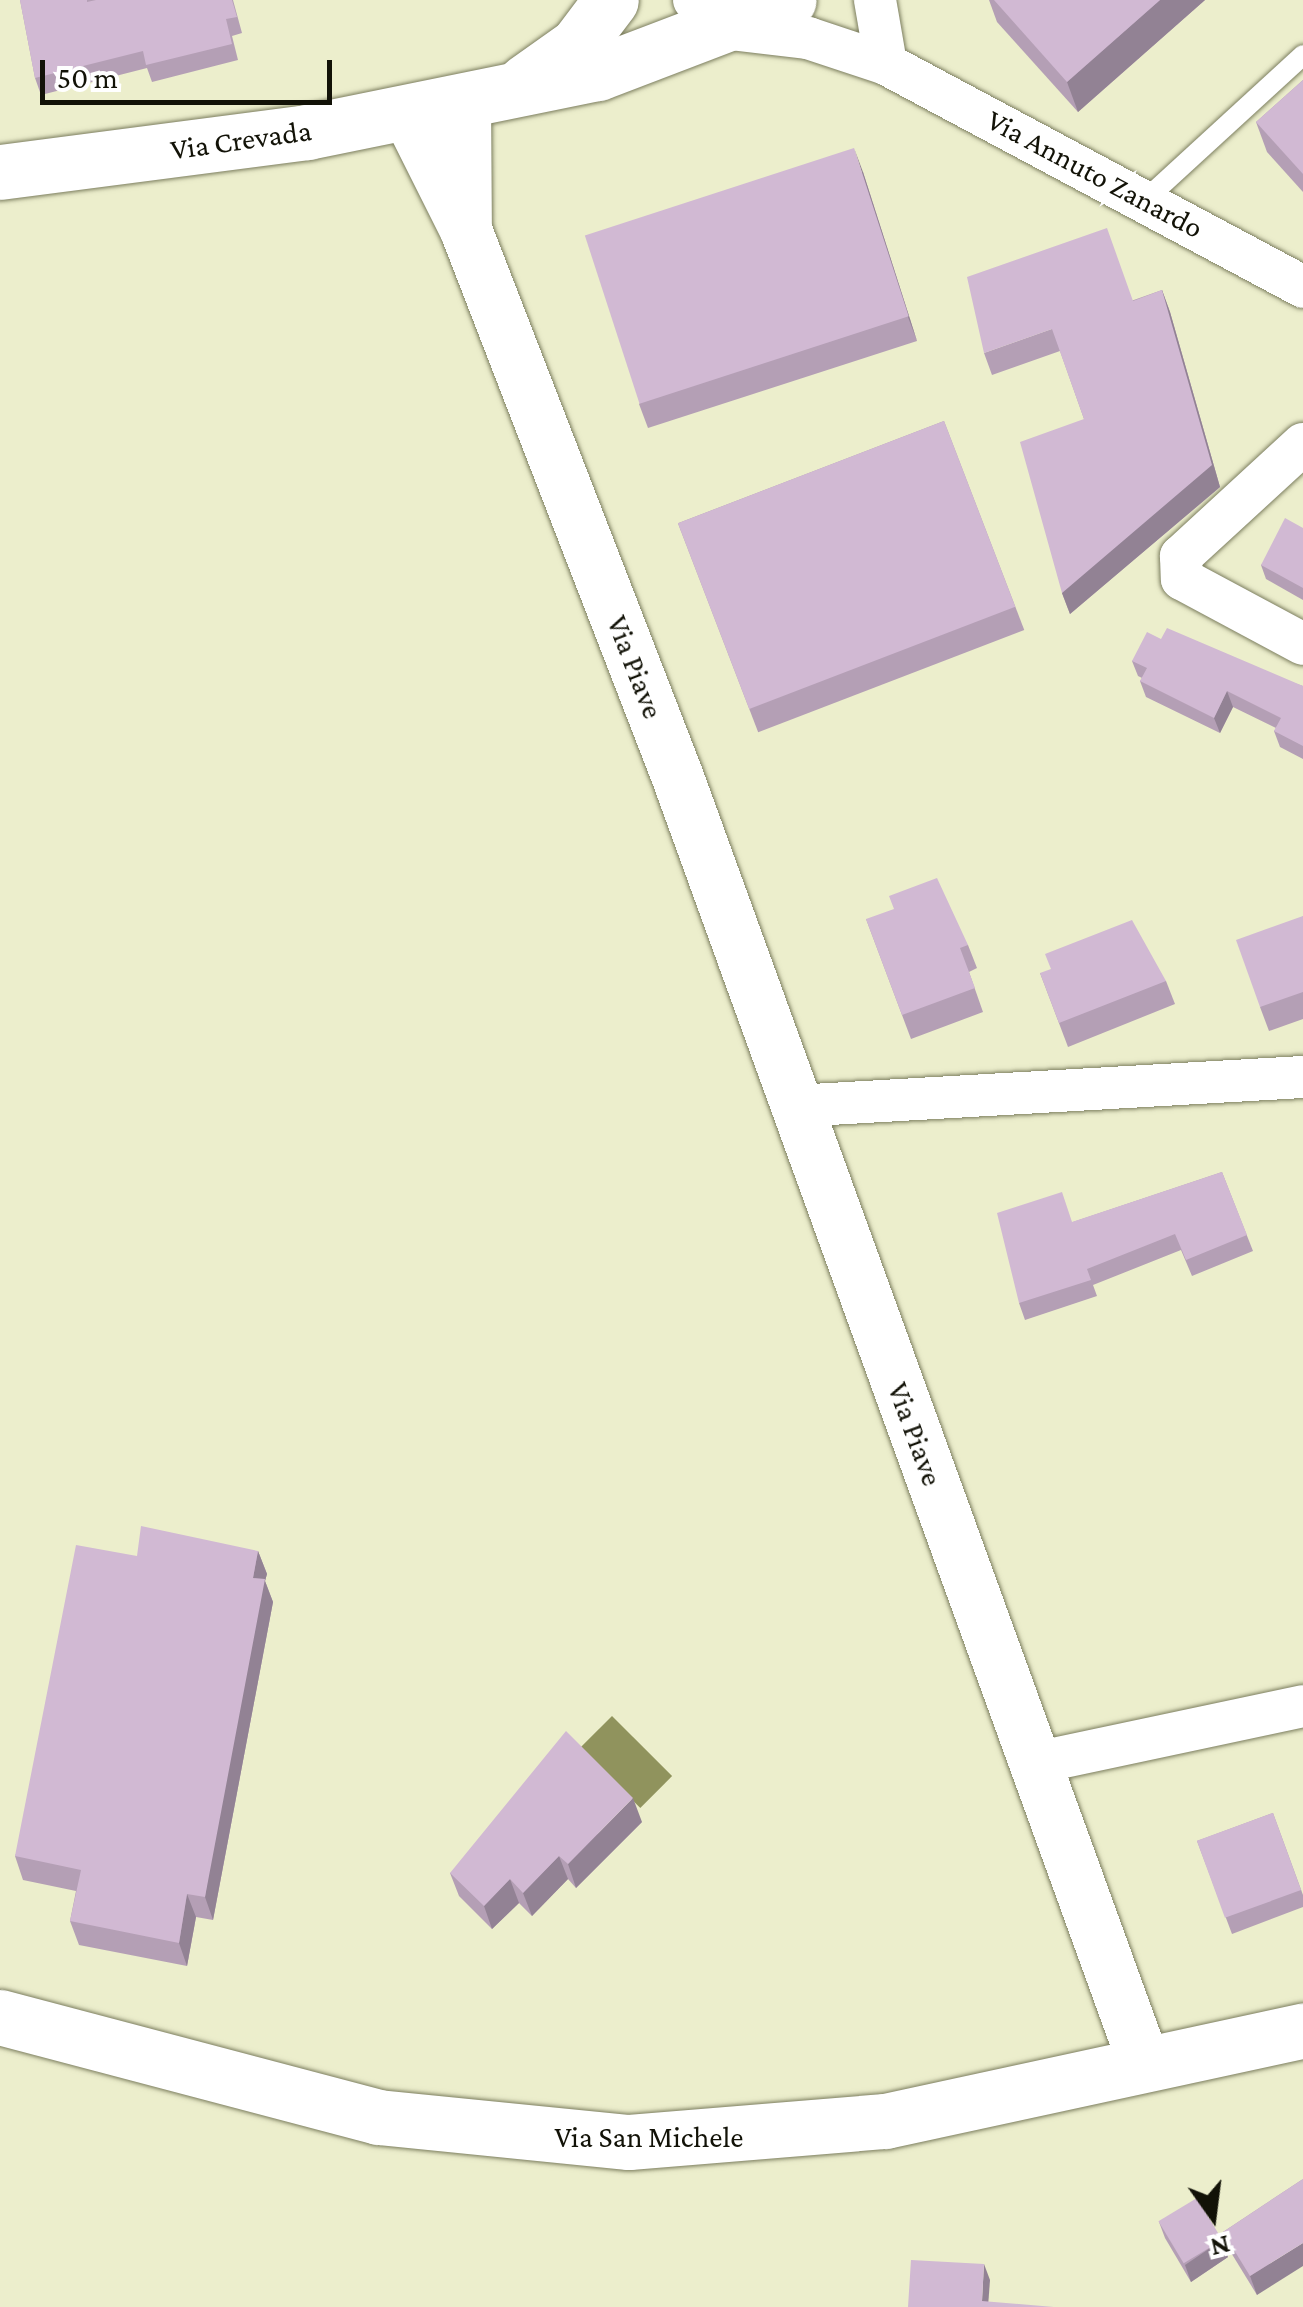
<!DOCTYPE html>
<html>
<head>
<meta charset="utf-8">
<style>
  body { margin:0 }
  #map { position:relative; width:1303px; height:2307px; overflow:hidden; background:#eceecc; font-family:"Crimson Pro",serif }
  div>[style] { position:absolute }
  [style*='--x'] { left:calc(var(--x)*1px); top:calc(var(--y)*1px); width:calc(var(--w)*1px); rotate:calc(var(--a)*1deg) }
  .water>* { inset:0; background:#90935d; transform-origin:0 0 }
  .roads { filter:drop-shadow(0 0 2px #7c7e5f) drop-shadow(0 0 2px #7c7e5f) }
  .service>* { height:20px; margin:-10px; padding:0 10px; transform-origin:10px; border-radius:10px; background:#fff }
  .minor>* { height:42px; margin:-21px; padding:0 21px; transform-origin:21px; border-radius:21px; background:#fff }
  .tertiary>* { height:52px; margin:-26px; padding:0 26px; transform-origin:26px; border-radius:26px; background:#fff }
  .secondary>* { height:55px; margin:-27.5px; padding:0 27.5px; transform-origin:27.5px; border-radius:27.5px; background:#fff }
  .wall>* { inset:0; background:#b49fb5; transform-origin:0 0 }
  .shaded-wall>* { inset:0; background:#928294 }
  .building>* { inset:0; background:#d1b9d3; transform-origin:0 0 }
  span { translate:-50% -50%; white-space:nowrap; text-align:center; line-height:1.15; -webkit-text-stroke:10px #fff; paint-order:stroke }
  .street-label { font-size:30px; color:#121207 }
  .north { position:absolute; left:1163px; top:2167px; width:100px; height:100px; -webkit-text-stroke:8px #fff; paint-order:stroke; rotate:166deg; font-size:28px; font-weight:700; line-height:40px; text-align:center; color:#121207 }
  .north::after { content:''; display:block; margin:auto; width:35px; height:45px; background:#121207; clip-path:polygon(50% 0,100% 100%,50% 72%,0 100%) }
  .scale { position:absolute; left:40px; top:60px; width:292px; height:45px; box-sizing:border-box; border:5px solid #121207; border-top:0; padding-left:12px; font-size:30px; line-height:35px; white-space:nowrap; color:#121207; -webkit-text-stroke:8px #fff; paint-order:stroke }
</style>
</head>
<body>
<div id="map">
  <div class="water">
    <div style="left:612px;top:1716px;width:85px;height:45px;rotate:45deg"></div>
  </div>
  <div class="roads">
    <div class="service">
      <div style="--x:1146;--y:199;--w:213;--a:-42.5"></div>
    </div>
    <div class="minor">
      <div style="--x:694;--y:0;--w:46;--a:38.9"></div>
      <div style="--x:730;--y:29;--w:79;--a:6.6"></div>
      <div style="--x:808;--y:38;--w:82;--a:18.4"></div>
      <div style="--x:886;--y:64;--w:473;--a:28.1"></div>
      <div style="--x:875;--y:0;--w:65;--a:80.2"></div>
      <div style="--x:1303;--y:444;--w:166;--a:137.4"></div>
      <div style="--x:1181;--y:556;--w:23;--a:88"></div>
      <div style="--x:1182;--y:579;--w:137;--a:28.2"></div>
      <div style="--x:795;--y:1106;--w:509;--a:-3.27"></div>
      <div style="--x:1035;--y:1763;--w:274;--a:-12"></div>
    </div>
    <div class="tertiary">
      <div style="--x:465;--y:100;--w:130;--a:89.6"></div>
      <div style="--x:407;--y:112;--w:132;--a:63.4"></div>
      <div style="--x:466;--y:230;--w:584;--a:68.84"></div>
      <div style="--x:677;--y:775;--w:1370;--a:70.07"></div>
    </div>
    <div class="secondary">
      <div style="--x:525;--y:82;--w:64;--a:-35.4"></div>
      <div style="--x:577;--y:45;--w:56;--a:-52.9"></div>
      <div style="--x:0;--y:172;--w:310;--a:-7.4"></div>
      <div style="--x:307;--y:132;--w:297;--a:-11.5"></div>
      <div style="--x:598;--y:73;--w:204;--a:-20.9"></div>
      <div style="--x:0;--y:2017;--w:391;--a:14.8"></div>
      <div style="--x:378;--y:2117;--w:252;--a:5.7"></div>
      <div style="--x:629;--y:2142;--w:257;--a:-4.7"></div>
      <div style="--x:885;--y:2121;--w:428;--a:-12.2"></div>
    </div>
  </div>
  <div class="wall">
    <div style="clip-path:polygon(20px 0,233px 0,242px 33px,232px 36px,238px 60px,152px 82px,147px 68px,41px 95px,35px 78px)"></div>
    <div style="clip-path:polygon(989px 0,1205px 0,1078px 112px,997px 22px)"></div>
    <div style="clip-path:polygon(1303px 80px,1303px 192px,1267px 152px,1256px 122px)"></div>
    <div style="clip-path:polygon(863px 172px,917px 341px,648px 428px,639px 404px)"></div>
    <div style="clip-path:polygon(1162px 290px,1170px 312px,1220px 487px,1070px 614px,1062px 593px,1084px 419px,1060px 351px,992px 375px,984px 353px)"></div>
    <div style="left:944px;top:421px;width:224px;height:285px;rotate:69deg"></div>
    <div style="clip-path:polygon(1303px 528px,1303px 600px,1266px 579px,1261px 565px)"></div>
    <div style="clip-path:polygon(1161px 639px,1303px 686px,1303px 759px,1280px 747px,1274px 731px,1276px 728px,1233px 707px,1220px 733px,1146px 697px,1140px 681px,1142px 678px,1138px 676px,1132px 661px)"></div>
    <div style="clip-path:polygon(1303px 916px,1303px 1019px,1269px 1031px,1260px 1007px)"></div>
    <div style="clip-path:polygon(866px 919px,968px 945px,977px 968px,969px 972px,983px 1012px,911px 1039px)"></div>
    <div style="clip-path:polygon(1040px 973px,1166px 981px,1175px 1004px,1068px 1047px)"></div>
    <div style="clip-path:polygon(1222px 1172px,1253px 1251px,1192px 1276px,1181px 1250px,1093px 1285px,1097px 1296px,1025px 1320px,1019px 1303px,1073px 1222px)"></div>
    <div style="clip-path:polygon(258px 1551px,267px 1574px,265px 1581px,273px 1602px,213px 1920px,196px 1917px,187px 1966px,79px 1945px,70px 1921px,76px 1891px,23px 1880px,15px 1856px,137px 1556px)"></div>
    <div style="clip-path:polygon(1273px 1813px,1303px 1895px,1303px 1907px,1232px 1934px,1197px 1841px)"></div>
    <div style="clip-path:polygon(642px 1822px,576px 1888px,568px 1879px,532px 1916px,519px 1903px,492px 1929px,459px 1896px,450px 1873px)"></div>
    <div style="clip-path:polygon(1303px 2179px,1257px 2295px,1230px 2251px,1223px 2232px)"></div>
    <div style="clip-path:polygon(1159px 2222px,1228px 2257px,1191px 2282px,1165px 2238px)"></div>
  </div>
  <div class="shaded-wall">
    <div style="clip-path:polygon(1160px 0,1205px 0,1078px 112px,1067px 82px)"></div>
    <div style="clip-path:polygon(854px 148px,863px 172px,917px 341px,908px 317px)"></div>
    <div style="clip-path:polygon(1162px 290px,1170px 312px,1220px 487px,1070px 614px,1062px 593px)"></div>
    <div style="clip-path:polygon(1227px 691px,1233px 707px,1220px 733px,1214px 718px)"></div>
    <div style="clip-path:polygon(258px 1551px,267px 1574px,265px 1581px,273px 1602px,213px 1920px,205px 1897px,253px 1578px)"></div>
    <div style="clip-path:polygon(633px 1798px,642px 1822px,576px 1888px,568px 1864px)"></div>
    <div style="clip-path:polygon(559px 1856px,568px 1879px,532px 1916px,523px 1893px)"></div>
    <div style="clip-path:polygon(510px 1879px,519px 1903px,492px 1929px,484px 1906px)"></div>
    <div style="clip-path:polygon(187px 1894px,196px 1917px,187px 1966px,179px 1943px)"></div>
    <div style="clip-path:polygon(1222px 2240px,1228px 2257px,1191px 2282px,1185px 2265px)"></div>
    <div style="clip-path:polygon(1303px 2243px,1303px 2266px,1257px 2295px,1250px 2276px)"></div>
    <div style="clip-path:polygon(984px 2264px,990px 2280px,988px 2307px,982px 2301px)"></div>
  </div>
  <div class="building">
    <div style="clip-path:polygon(20px 0,87px 0,87px 2px,96px 0,232px 0,237px 17px,226px 19px,232px 44px,146px 65px,143px 51px,35px 78px)"></div>
    <div style="clip-path:polygon(994px 0,1160px 0,1067px 82px)"></div>
    <div style="clip-path:polygon(1303px 80px,1303px 174px,1256px 122px)"></div>
    <div style="left:854px;top:148px;width:177px;height:283px;rotate:72deg"></div>
    <div style="clip-path:polygon(1107px 228px,1133px 301px,1162px 290px,1212px 465px,1062px 593px,1020px 442px,1084px 419px,1052px 329px,984px 353px,967px 277px)"></div>
    <div style="left:944px;top:421px;width:199px;height:285px;rotate:69deg"></div>
    <div style="clip-path:polygon(1285px 518px,1303px 528px,1303px 588px,1261px 565px)"></div>
    <div style="clip-path:polygon(1167px 628px,1303px 686px,1303px 746px,1274px 731px,1281px 718px,1227px 691px,1214px 718px,1140px 681px,1147px 668px,1132px 661px,1147px 632px,1161px 639px)"></div>
    <div style="clip-path:polygon(937px 878px,968px 945px,960px 948px,975px 988px,902px 1015px,866px 919px,894px 909px,889px 896px)"></div>
    <div style="clip-path:polygon(1303px 916px,1303px 992px,1260px 1007px,1236px 940px)"></div>
    <div style="clip-path:polygon(1132px 920px,1166px 981px,1059px 1023px,1040px 973px,1051px 969px,1045px 954px)"></div>
    <div style="clip-path:polygon(1222px 1172px,1247px 1235px,1186px 1260px,1175px 1234px,1087px 1269px,1091px 1280px,1019px 1303px,997px 1213px,1062px 1192px,1072px 1222px)"></div>
    <div style="clip-path:polygon(141px 1526px,258px 1551px,253px 1578px,265px 1579px,205px 1897px,187px 1894px,179px 1943px,70px 1921px,81px 1870px,15px 1856px,76px 1545px,137px 1556px)"></div>
    <div style="clip-path:polygon(566px 1731px,633px 1798px,568px 1864px,559px 1856px,523px 1893px,510px 1879px,484px 1906px,450px 1873px)"></div>
    <div style="left:1273px;top:1813px;width:82px;height:81px;rotate:70deg"></div>
    <div style="clip-path:polygon(1303px 2179px,1303px 2243px,1250px 2276px,1223px 2232px)"></div>
    <div style="left:1197px;top:2198px;width:49px;height:45px;rotate:59deg"></div>
    <div style="clip-path:polygon(911px 2260px,984px 2264px,982px 2301px,1054px 2307px,908px 2307px)"></div>
  </div>
  <div class="street-label">
    <span style="left:241px;top:140px;rotate:-8deg">Via Crevada</span>
    <span style="left:1095px;top:174px;rotate:28deg">Via Annuto Zanardo</span>
    <span style="left:635px;top:667px;rotate:69deg">Via Piave</span>
    <span style="left:915px;top:1434px;rotate:70deg">Via Piave</span>
    <span style="left:649px;top:2137px">Via San Michele</span>
  </div>
  <div class="north">N</div>
  <div class="scale">50 m</div>
</div>
</body>
</html>
